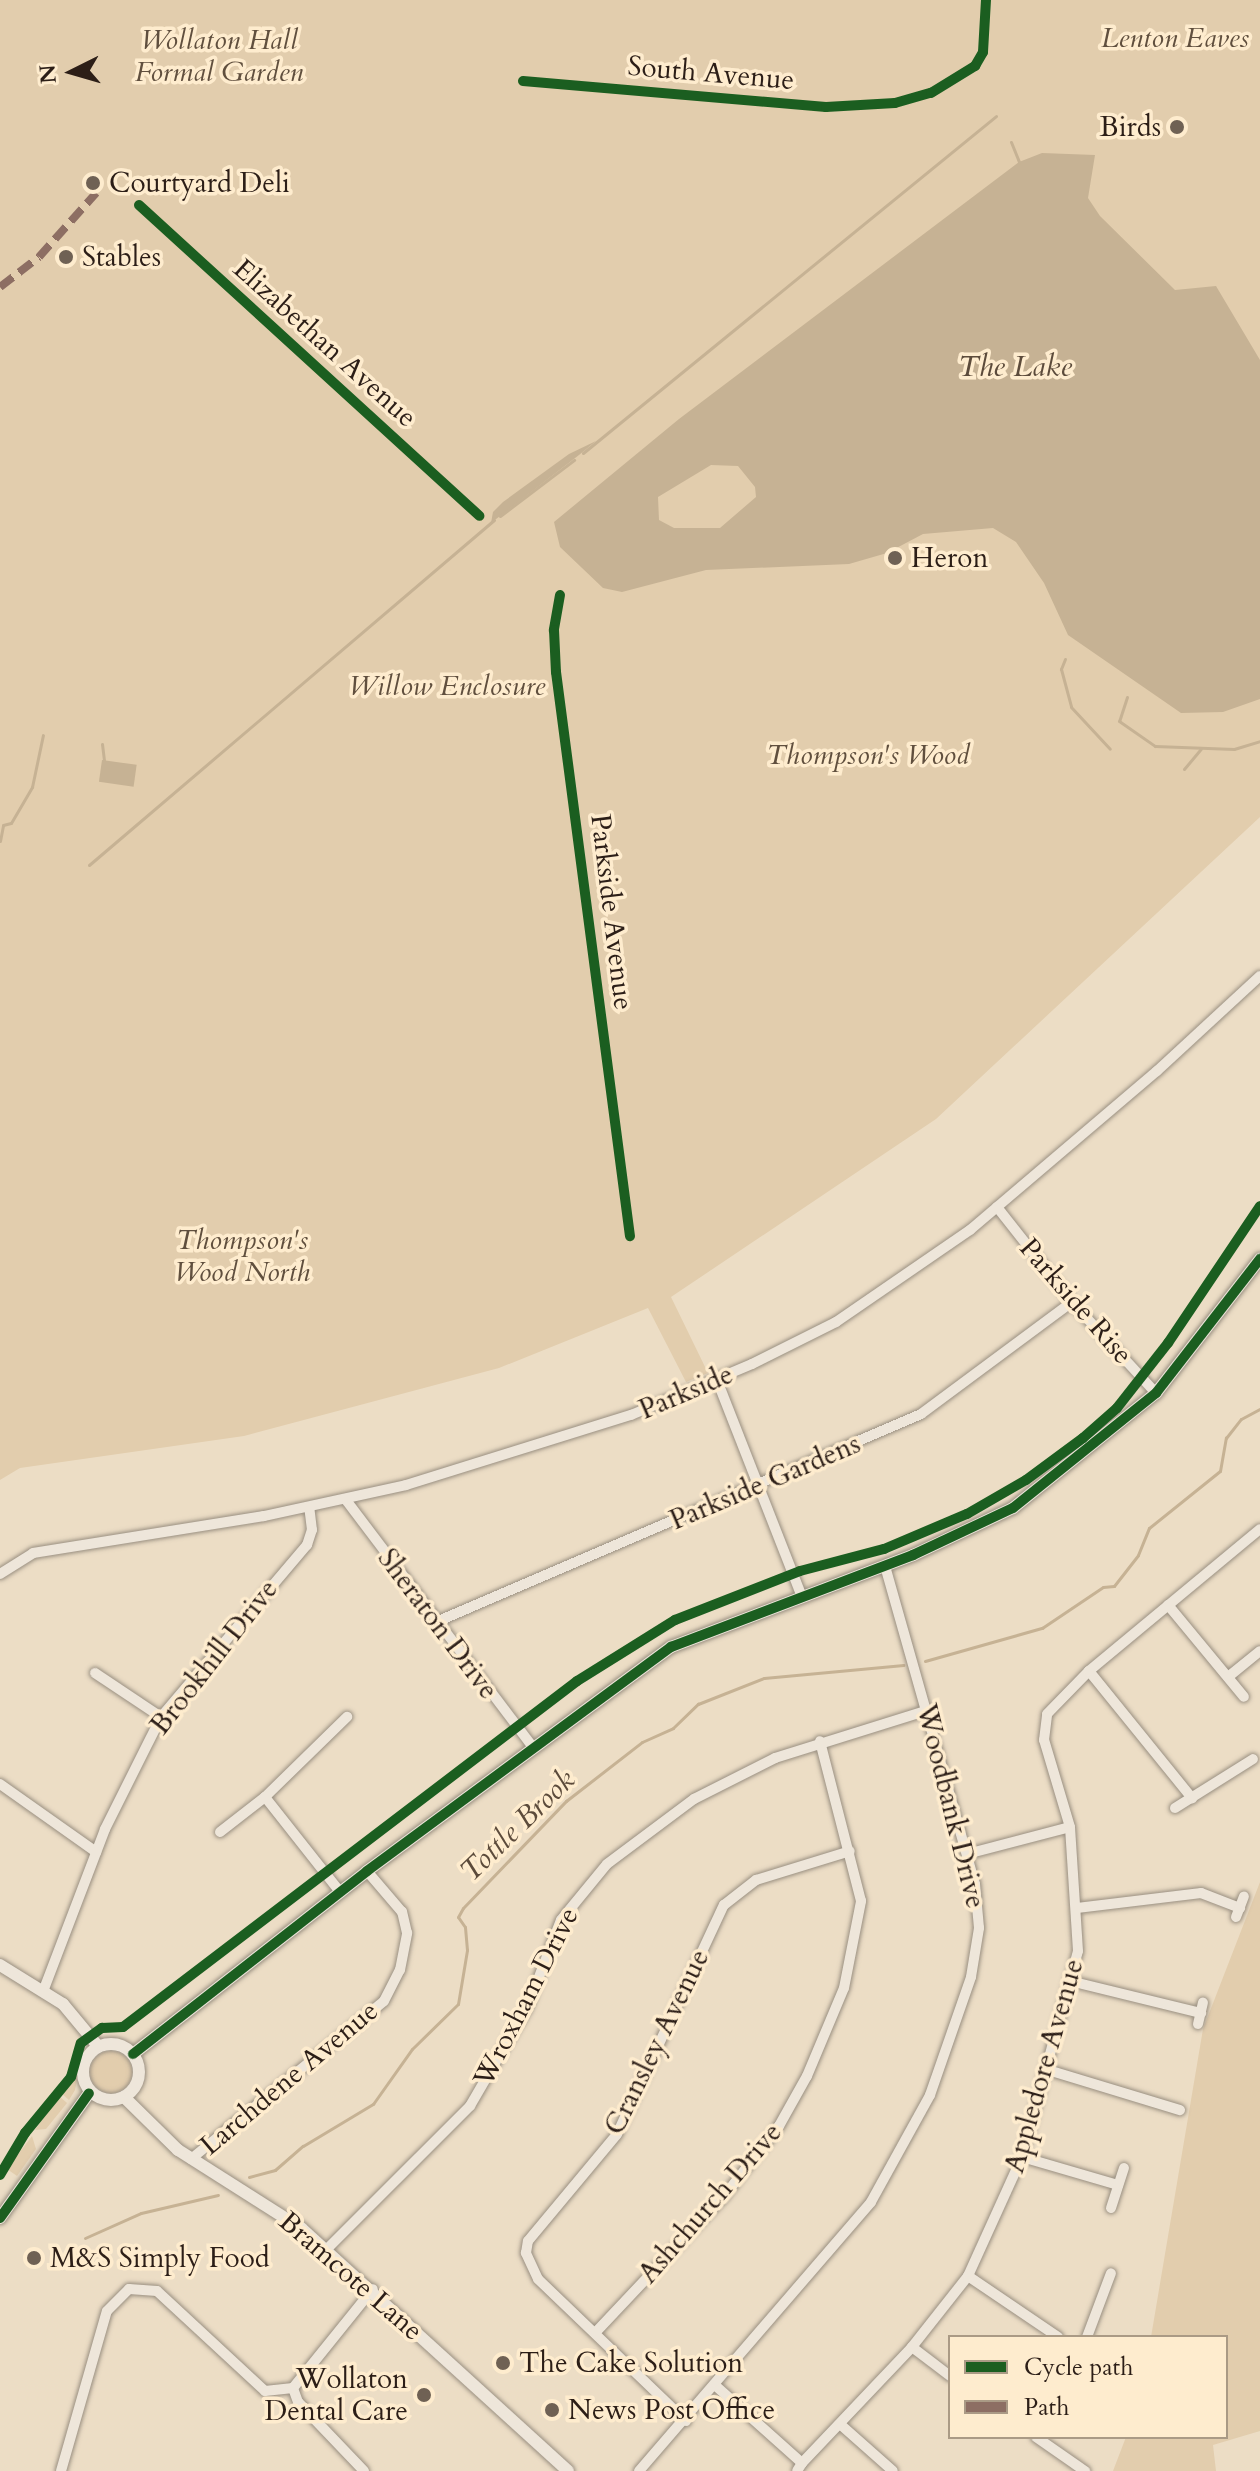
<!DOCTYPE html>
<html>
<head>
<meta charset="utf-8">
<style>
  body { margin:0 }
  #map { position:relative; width:1260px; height:2471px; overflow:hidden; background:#ecddc5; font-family:Cardo,serif }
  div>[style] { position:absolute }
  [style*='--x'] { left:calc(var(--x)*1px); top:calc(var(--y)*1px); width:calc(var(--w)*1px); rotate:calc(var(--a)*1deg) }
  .green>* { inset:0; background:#e2cdad }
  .round { border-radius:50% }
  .water>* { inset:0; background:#c6b294; transform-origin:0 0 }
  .stream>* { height:3px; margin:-1.5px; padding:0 1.5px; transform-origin:1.5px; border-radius:1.5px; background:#c6b294 }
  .roads { filter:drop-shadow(0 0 2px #998f81) drop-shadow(0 0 2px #998f81) }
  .minor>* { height:10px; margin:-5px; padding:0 5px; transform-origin:5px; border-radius:5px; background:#eee6da }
  .tertiary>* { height:12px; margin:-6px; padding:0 6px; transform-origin:6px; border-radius:6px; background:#eee6da }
  .tertiary>.ring { margin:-6px; padding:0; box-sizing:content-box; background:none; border:12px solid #eee6da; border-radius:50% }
  .quiet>* { height:8px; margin-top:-4px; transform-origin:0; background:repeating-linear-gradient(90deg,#8d6e63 0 16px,transparent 0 24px) }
  .cycleway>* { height:10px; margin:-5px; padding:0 5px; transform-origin:5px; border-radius:5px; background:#1b5e20 }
  .dots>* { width:22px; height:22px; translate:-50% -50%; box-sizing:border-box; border:4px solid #feecce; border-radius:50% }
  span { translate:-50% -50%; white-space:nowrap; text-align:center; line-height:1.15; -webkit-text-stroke:7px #feecce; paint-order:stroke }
  .park-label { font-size:28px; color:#604f3e; font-style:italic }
  .street-label { font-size:28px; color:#2c1e17 }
  .poi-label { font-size:28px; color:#2c1e17 }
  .right { translate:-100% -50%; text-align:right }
  .left { translate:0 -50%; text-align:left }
  .water-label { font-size:30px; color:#5c4b3b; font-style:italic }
  .legend { position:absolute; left:948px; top:2335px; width:280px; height:104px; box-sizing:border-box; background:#feecce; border:2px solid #aa9a85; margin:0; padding:10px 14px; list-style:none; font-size:24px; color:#2c1e17 }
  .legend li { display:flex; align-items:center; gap:16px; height:40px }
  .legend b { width:40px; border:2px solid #aa9a85 }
  .north { position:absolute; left:32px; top:32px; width:80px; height:80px; -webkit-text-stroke:6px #feecce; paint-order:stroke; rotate:265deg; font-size:22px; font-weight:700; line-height:32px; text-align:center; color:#2c1e17 }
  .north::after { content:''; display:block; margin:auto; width:28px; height:36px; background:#2c1e17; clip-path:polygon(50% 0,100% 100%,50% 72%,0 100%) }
</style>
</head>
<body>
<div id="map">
  <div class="green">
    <div style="clip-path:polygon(0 0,1260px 0,1260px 817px,936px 1119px,671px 1297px,708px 1373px,686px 1382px,648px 1308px,499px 1368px,244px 1436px,20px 1468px,0 1480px)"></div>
    <div style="clip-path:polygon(1260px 1882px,1260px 2431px,1213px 2445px,1216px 2471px,1113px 2471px,1126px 2437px,1226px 2437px,1226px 2337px,1151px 2337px,1203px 2029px)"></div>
    <div style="clip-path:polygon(84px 2045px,75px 2090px,69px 2100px,61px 2093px)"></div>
    <div class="round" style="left:90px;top:2051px;width:42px;height:42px"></div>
    <div style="clip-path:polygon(59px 2096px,67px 2103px,46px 2129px,35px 2130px)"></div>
    <div style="clip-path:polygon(32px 2136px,36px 2149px,17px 2176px,7px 2169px)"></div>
  </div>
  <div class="water">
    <div style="clip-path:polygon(evenodd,1042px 153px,1095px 155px,1088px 198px,1100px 216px,1175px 290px,1216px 286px,1260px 360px,1260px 699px,1223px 712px,1181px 713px,1068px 635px,1044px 583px,1016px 542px,993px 528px,923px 534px,887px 553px,849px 564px,706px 570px,622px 592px,603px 588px,560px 547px,554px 522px,679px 419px,1019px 162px,1042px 153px,711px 465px,738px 466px,755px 487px,756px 497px,720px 528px,674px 528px,659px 520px,658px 497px,711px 465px)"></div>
    <div style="clip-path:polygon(596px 441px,579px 455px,491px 523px,493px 512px,503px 502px,569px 454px)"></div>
    <div style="left:102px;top:760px;width:35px;height:22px;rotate:8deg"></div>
  </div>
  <div class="stream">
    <div style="--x:1011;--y:142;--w:22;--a:68"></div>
    <div style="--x:583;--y:453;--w:533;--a:-39.21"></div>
    <div style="--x:500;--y:516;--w:93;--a:-37.1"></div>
    <div style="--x:1065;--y:659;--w:11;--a:112"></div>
    <div style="--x:1061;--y:669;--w:39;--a:75"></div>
    <div style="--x:1071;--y:707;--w:57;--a:47.1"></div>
    <div style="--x:1127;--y:697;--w:25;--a:108"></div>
    <div style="--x:1119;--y:721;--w:44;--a:34.8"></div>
    <div style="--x:1155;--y:746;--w:79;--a:2.2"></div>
    <div style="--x:1234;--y:749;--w:27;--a:-17"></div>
    <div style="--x:102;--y:744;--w:16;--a:83"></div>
    <div style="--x:1184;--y:769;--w:26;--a:-50"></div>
    <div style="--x:0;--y:841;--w:16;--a:-79"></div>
    <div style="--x:3;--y:825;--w:8;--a:-14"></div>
    <div style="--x:11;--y:823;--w:42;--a:-59.7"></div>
    <div style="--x:32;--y:787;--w:53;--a:-78.1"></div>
    <div style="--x:89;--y:865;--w:532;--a:-40.43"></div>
    <div style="--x:925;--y:1661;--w:122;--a:-15.8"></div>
    <div style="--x:1042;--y:1628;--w:73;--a:-33.9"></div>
    <div style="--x:1103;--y:1587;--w:11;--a:-5"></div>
    <div style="--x:1114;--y:1586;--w:39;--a:-52"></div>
    <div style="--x:1138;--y:1555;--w:29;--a:-68"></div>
    <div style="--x:1149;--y:1528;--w:91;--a:-38.8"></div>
    <div style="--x:1220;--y:1471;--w:34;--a:-80"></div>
    <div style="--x:1226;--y:1438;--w:24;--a:-52"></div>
    <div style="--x:1241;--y:1419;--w:21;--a:-28"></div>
    <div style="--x:249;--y:2177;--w:27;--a:-15"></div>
    <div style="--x:275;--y:2170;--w:37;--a:-41"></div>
    <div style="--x:303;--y:2146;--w:82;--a:-31"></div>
    <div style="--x:373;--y:2104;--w:67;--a:-54.7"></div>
    <div style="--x:412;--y:2049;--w:64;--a:-44.4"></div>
    <div style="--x:458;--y:2004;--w:55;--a:-80.5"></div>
    <div style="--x:467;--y:1950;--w:23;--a:-95"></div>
    <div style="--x:465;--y:1927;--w:12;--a:-125"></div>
    <div style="--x:458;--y:1917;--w:10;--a:-61"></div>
    <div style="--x:463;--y:1908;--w:149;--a:-46.1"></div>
    <div style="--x:566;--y:1801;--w:96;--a:-37.8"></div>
    <div style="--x:642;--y:1742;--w:34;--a:-24"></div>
    <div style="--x:673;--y:1728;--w:35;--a:-44"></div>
    <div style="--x:698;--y:1704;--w:71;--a:-21.5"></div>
    <div style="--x:764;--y:1678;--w:140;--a:-5.3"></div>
    <div style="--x:85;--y:2238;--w:61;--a:-24.1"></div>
    <div style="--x:141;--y:2213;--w:79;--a:-13.2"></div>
  </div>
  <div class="roads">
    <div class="minor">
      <div style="--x:997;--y:1207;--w:121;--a:51.7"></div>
      <div style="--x:1072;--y:1302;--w:124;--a:47.3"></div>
      <div style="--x:717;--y:1380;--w:233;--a:68.6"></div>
      <div style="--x:346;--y:1500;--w:310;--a:52.9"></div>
      <div style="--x:0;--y:1574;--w:39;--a:-32"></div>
      <div style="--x:33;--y:1553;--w:234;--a:-9.1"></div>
      <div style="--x:264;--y:1516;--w:145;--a:-12.3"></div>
      <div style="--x:406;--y:1485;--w:236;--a:-17.3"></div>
      <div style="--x:631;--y:1415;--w:131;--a:-22.9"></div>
      <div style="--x:752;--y:1364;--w:94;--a:-26.6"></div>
      <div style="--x:836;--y:1322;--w:163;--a:-34.5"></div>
      <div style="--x:970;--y:1230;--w:245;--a:-40.4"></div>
      <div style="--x:1157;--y:1071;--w:140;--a:-42.7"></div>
      <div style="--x:1168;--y:1605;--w:119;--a:50.4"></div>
      <div style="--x:436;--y:1622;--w:528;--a:-23.21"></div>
      <div style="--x:921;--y:1414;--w:188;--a:-36.6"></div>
      <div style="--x:1089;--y:1671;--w:164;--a:51"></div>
      <div style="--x:95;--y:1673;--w:79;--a:33.7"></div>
      <div style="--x:1228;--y:1677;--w:41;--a:-39.1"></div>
      <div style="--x:0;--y:1784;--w:118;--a:35.3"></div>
      <div style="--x:265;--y:1797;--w:121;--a:51.7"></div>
      <div style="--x:1175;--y:1808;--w:92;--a:-32.1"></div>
      <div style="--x:220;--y:1832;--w:57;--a:-37.9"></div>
      <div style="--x:265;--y:1797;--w:115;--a:-44.3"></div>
      <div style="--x:967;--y:1854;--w:106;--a:-14.7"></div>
      <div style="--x:1077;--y:1908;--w:125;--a:-6.9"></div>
      <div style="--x:1201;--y:1893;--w:42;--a:21"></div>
      <div style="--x:1236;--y:1917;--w:22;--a:-69"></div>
      <div style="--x:1074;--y:1982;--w:131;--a:13.7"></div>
      <div style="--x:44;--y:1989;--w:171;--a:-69.1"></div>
      <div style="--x:105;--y:1829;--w:125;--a:-63.4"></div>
      <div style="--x:161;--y:1717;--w:226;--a:-49.7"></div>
      <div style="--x:307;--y:1545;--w:16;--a:-72"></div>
      <div style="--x:312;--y:1530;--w:23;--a:-97"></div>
      <div style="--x:1198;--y:2024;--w:22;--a:-77"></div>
      <div style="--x:1048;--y:2070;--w:138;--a:16.9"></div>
      <div style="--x:1022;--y:2157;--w:100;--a:16.3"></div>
      <div style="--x:191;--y:2159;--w:249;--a:-39.3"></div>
      <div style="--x:384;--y:2001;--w:35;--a:-63"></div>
      <div style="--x:400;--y:1970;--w:38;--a:-79"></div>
      <div style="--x:407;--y:1933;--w:22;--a:-103"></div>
      <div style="--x:402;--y:1912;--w:54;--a:-130.5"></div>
      <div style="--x:1111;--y:2208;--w:42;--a:-72"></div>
      <div style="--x:326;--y:2250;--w:204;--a:-45"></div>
      <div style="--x:470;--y:2106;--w:113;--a:-59.8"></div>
      <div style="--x:527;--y:2008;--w:94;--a:-68.9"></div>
      <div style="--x:561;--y:1920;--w:72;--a:-50.6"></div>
      <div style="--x:607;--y:1864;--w:109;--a:-36.8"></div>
      <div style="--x:694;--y:1799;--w:91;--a:-26.8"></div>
      <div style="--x:775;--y:1758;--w:160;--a:-17.4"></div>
      <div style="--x:968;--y:2276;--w:109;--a:34.1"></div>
      <div style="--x:595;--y:2333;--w:190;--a:-46.7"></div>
      <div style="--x:725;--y:2195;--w:88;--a:-52"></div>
      <div style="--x:779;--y:2126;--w:57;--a:-60.8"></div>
      <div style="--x:807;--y:2076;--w:95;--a:-67.2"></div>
      <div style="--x:844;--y:1988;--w:89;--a:-78.9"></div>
      <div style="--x:861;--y:1901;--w:165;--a:-104.4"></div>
      <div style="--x:1087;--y:2337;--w:68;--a:-69.4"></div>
      <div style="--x:912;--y:2347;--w:48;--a:37.3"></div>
      <div style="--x:717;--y:2387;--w:114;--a:41.8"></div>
      <div style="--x:802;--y:2463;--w:9;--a:122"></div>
      <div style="--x:686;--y:2421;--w:205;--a:-136.2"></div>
      <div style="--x:538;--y:2279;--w:29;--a:-115"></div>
      <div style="--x:526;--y:2253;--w:12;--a:-81"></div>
      <div style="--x:528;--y:2241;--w:139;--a:-50.2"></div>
      <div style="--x:617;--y:2134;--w:253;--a:-65"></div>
      <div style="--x:724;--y:1905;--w:41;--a:-38"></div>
      <div style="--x:756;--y:1880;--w:98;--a:-17.1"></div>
      <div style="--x:841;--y:2425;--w:69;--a:41.5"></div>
      <div style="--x:1036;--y:2437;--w:60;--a:34.8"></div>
      <div style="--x:802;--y:2463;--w:160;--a:-46.5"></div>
      <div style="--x:912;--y:2347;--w:90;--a:-51.7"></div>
      <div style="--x:968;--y:2276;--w:131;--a:-65.6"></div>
      <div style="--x:1022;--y:2157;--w:213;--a:-74.8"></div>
      <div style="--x:1078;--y:1951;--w:124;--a:-93.7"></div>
      <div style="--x:1070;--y:1827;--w:91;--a:-106.6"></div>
      <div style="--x:1044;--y:1740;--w:26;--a:-83"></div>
      <div style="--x:1047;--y:1714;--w:60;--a:-45.7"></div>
      <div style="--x:1089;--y:1671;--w:222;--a:-39.7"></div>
      <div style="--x:61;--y:2471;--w:166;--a:-74"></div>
      <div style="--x:107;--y:2311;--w:31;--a:-45"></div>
      <div style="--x:129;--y:2289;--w:28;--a:4"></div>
      <div style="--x:157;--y:2291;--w:147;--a:42.8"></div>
      <div style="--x:265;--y:2391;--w:28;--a:-6"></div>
      <div style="--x:364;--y:2471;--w:95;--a:-133.7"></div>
      <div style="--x:298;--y:2402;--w:15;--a:-110"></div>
      <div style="--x:293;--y:2388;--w:127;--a:-51.1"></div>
      <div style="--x:639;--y:2471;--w:355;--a:-49.2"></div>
      <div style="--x:871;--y:2202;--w:122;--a:-61.1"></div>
      <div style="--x:930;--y:2095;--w:125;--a:-70.8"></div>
      <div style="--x:971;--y:1977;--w:50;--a:-80.7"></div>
      <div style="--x:979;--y:1928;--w:44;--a:-95.2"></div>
      <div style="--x:975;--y:1884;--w:331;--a:-105.8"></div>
    </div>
    <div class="tertiary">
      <div style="--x:0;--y:1965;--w:74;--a:31.8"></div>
      <div style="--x:63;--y:2004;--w:53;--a:50.3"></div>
      <div class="ring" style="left:83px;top:2044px;width:44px;height:44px"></div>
      <div style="--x:133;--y:2054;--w:297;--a:-38"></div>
      <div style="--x:367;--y:1871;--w:378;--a:-36.4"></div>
      <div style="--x:671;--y:1647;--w:259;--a:-20.8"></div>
      <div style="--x:913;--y:1555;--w:110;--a:-25.2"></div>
      <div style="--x:1013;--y:1508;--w:184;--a:-38.8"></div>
      <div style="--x:1156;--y:1393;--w:170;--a:-52.2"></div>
      <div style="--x:124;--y:2097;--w:76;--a:44.5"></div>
      <div style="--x:178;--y:2150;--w:146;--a:32.4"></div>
      <div style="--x:301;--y:2228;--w:361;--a:42.3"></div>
      <div style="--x:0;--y:2218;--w:153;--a:-54.5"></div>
    </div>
  </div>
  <div class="quiet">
    <div style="--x:0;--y:287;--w:49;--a:-37.6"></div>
    <div style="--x:39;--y:257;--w:86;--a:-48.3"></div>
  </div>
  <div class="cycleway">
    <div style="--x:523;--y:81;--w:304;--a:4.9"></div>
    <div style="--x:826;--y:107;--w:69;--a:-3.3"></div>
    <div style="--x:895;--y:103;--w:37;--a:-16"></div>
    <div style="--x:931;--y:93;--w:52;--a:-31.5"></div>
    <div style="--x:975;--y:66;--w:16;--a:-60"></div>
    <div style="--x:983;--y:52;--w:52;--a:-86.7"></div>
    <div style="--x:139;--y:205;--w:461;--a:42.4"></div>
    <div style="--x:560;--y:595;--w:36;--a:100"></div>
    <div style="--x:554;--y:630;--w:42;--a:87.3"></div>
    <div style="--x:556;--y:672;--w:569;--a:82.53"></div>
    <div style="--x:133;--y:2054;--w:297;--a:-38"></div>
    <div style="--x:367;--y:1871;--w:378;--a:-36.4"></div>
    <div style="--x:671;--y:1647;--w:259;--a:-20.8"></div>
    <div style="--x:913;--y:1555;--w:110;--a:-25.2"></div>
    <div style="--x:1013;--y:1508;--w:184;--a:-38.8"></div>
    <div style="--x:1156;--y:1393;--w:170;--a:-52.2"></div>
    <div style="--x:0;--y:2175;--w:49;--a:-59.2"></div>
    <div style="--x:25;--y:2133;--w:72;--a:-50.6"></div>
    <div style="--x:71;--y:2077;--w:35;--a:-74"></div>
    <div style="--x:81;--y:2043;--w:26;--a:-36"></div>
    <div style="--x:102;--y:2028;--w:21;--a:-3"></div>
    <div style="--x:123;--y:2027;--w:571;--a:-37.31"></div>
    <div style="--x:577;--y:1681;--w:115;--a:-31.9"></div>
    <div style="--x:675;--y:1620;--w:134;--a:-21.4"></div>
    <div style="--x:800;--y:1571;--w:87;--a:-14.7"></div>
    <div style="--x:884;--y:1549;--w:90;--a:-22.9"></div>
    <div style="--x:967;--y:1514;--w:68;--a:-30"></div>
    <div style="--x:1026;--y:1480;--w:71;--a:-36.4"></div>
    <div style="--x:1083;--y:1438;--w:45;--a:-41.4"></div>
    <div style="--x:1117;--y:1408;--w:83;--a:-51.9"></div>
    <div style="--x:1168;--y:1343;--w:165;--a:-56.1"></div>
    <div style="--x:0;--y:2218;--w:153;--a:-54.5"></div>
  </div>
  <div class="dots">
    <div style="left:1177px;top:127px;background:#6f6154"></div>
    <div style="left:93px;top:183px;background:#6f6154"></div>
    <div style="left:66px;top:257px;background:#6f6154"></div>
    <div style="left:895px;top:558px;background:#6f6154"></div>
    <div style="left:34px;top:2258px;background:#6f6154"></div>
    <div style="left:503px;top:2363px;background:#6f6154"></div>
    <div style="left:424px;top:2395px;background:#6f6154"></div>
    <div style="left:552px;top:2410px;background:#6f6154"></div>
  </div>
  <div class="park-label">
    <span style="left:1175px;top:38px">Lenton Eaves</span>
    <span style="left:219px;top:56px">Wollaton Hall<br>Formal Garden</span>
    <span style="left:447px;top:686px">Willow Enclosure</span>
    <span style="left:868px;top:755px">Thompson's Wood</span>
    <span style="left:242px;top:1256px">Thompson's<br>Wood North</span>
  </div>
  <div class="street-label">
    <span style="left:711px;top:73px;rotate:5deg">South Avenue</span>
    <span style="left:325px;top:343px;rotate:42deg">Elizabethan Avenue</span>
    <span style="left:612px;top:912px;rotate:83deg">Parkside Avenue</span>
    <span style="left:1076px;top:1301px;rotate:49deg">Parkside Rise</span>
    <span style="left:686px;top:1392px;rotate:-23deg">Parkside</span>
    <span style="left:765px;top:1482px;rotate:-23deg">Parkside Gardens</span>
    <span style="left:438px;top:1624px;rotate:53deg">Sheraton Drive</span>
    <span style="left:214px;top:1657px;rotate:-52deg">Brookhill Drive</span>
    <span style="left:951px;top:1806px;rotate:76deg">Woodbank Drive</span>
    <span style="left:526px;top:1997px;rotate:-63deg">Wroxham Drive</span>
    <span style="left:657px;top:2042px;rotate:-64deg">Cransley Avenue</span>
    <span style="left:1044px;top:2066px;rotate:-74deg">Appledore Avenue</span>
    <span style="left:289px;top:2078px;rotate:-40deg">Larchdene Avenue</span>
    <span style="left:710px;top:2203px;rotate:-49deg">Ashchurch Drive</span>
    <span style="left:351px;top:2276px;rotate:41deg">Bramcote Lane</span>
  </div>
  <div class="poi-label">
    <span class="right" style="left:1161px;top:127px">Birds</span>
    <span class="left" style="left:109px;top:183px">Courtyard Deli</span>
    <span class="left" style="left:82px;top:257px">Stables</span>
    <span class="left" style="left:911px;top:558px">Heron</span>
    <span class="left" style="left:50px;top:2258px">M&amp;S Simply Food</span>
    <span class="left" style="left:519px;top:2363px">The Cake Solution</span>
    <span class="right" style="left:408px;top:2395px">Wollaton<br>Dental Care</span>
    <span class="left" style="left:568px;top:2410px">News Post Office</span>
  </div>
  <div class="water-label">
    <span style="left:1015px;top:367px">The Lake</span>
    <span style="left:518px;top:1826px;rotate:-44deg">Tottle Brook</span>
  </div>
  <ul class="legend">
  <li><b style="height:10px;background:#1b5e20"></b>Cycle path</li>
  <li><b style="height:10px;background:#8d6e63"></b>Path</li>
  </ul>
  <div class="north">N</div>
</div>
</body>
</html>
